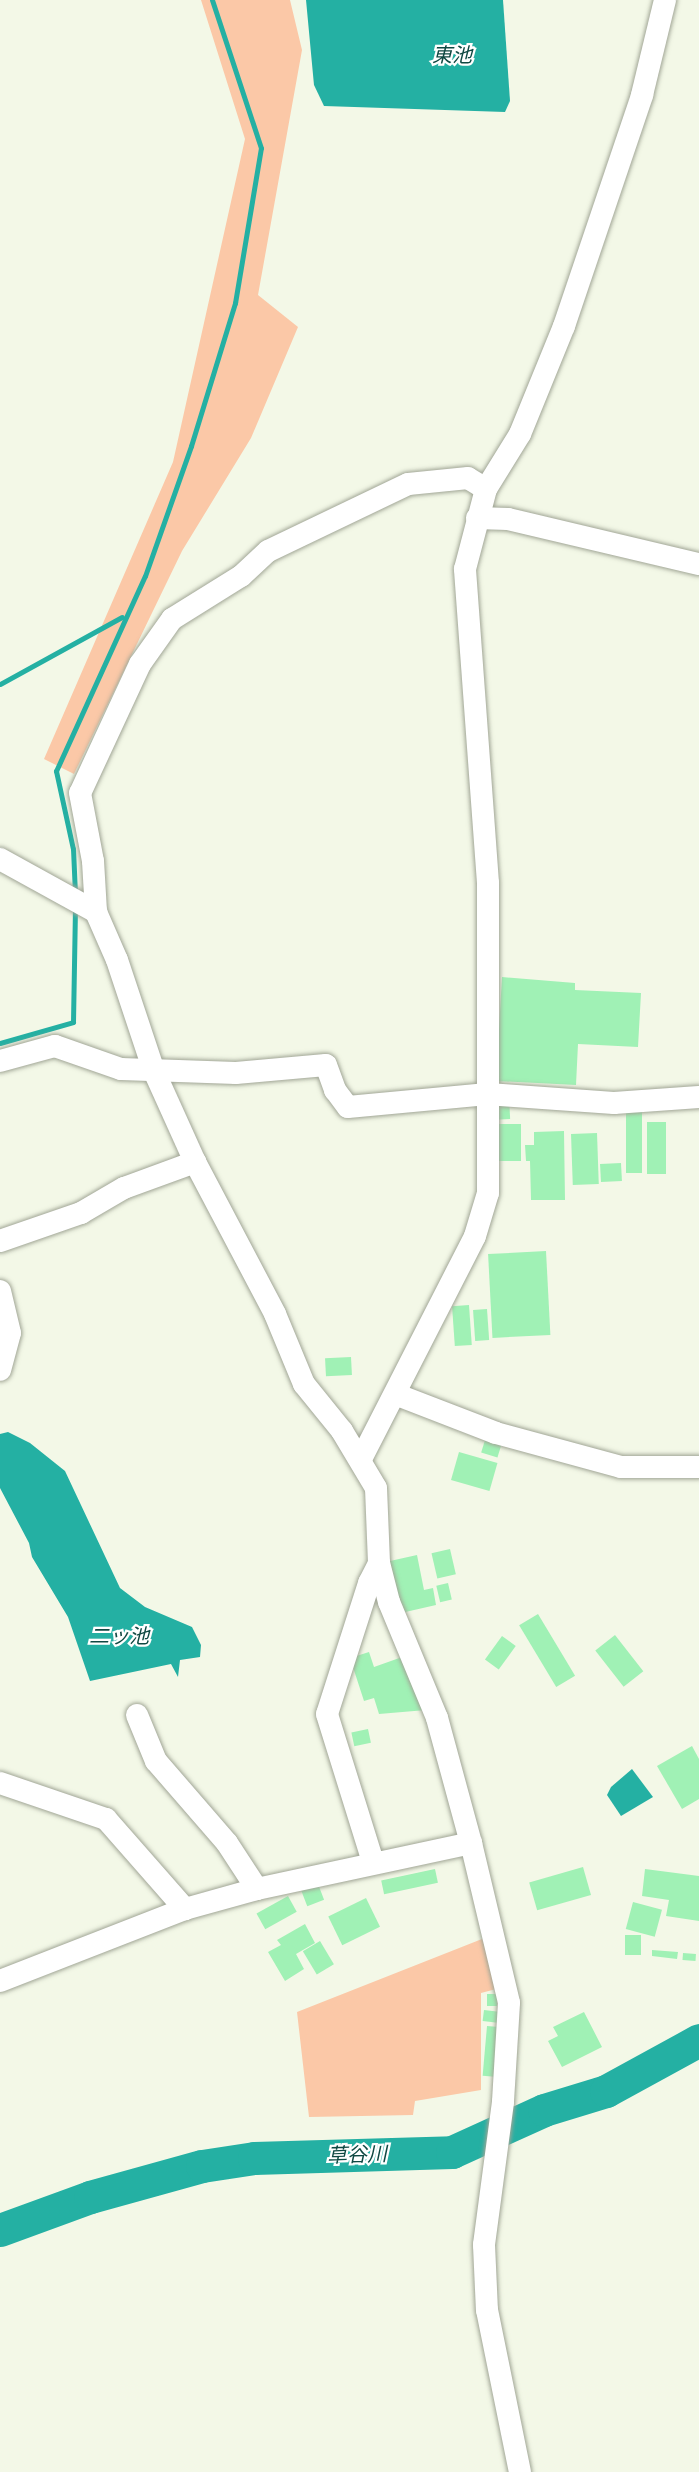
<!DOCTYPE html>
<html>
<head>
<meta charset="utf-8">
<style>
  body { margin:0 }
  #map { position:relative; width:699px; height:2472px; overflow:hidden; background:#f3f8e7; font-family:"Times New Roman","Noto Sans JP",serif }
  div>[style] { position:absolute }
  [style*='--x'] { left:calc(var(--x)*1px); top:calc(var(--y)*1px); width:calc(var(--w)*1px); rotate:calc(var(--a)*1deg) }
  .green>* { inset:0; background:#fbc8a7 }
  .water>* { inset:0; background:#24b0a3 }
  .stream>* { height:5px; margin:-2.5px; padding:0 2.5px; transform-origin:2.5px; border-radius:2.5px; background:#24b0a3 }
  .river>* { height:33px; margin:-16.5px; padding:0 16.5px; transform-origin:16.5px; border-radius:16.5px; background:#24b0a3 }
  .building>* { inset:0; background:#a0f1b5; transform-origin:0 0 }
  .roads { filter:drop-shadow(0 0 2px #a1a696) drop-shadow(0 0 2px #a1a696) }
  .minor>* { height:22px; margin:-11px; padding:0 11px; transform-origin:11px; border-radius:11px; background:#fff }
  span { translate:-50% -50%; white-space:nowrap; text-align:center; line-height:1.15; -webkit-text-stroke:4.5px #fff; paint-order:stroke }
  .water-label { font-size:20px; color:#0f4842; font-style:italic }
</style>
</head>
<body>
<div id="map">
  <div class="green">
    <div style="clip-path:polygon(201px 0,290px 0,302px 50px,258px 295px,298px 327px,251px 438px,182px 551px,74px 774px,44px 759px,173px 462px,245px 139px)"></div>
    <div style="clip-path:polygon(482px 1939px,500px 1988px,481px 1993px,481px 2090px,415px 2101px,413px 2115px,309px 2117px,297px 2012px)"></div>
  </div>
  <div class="water">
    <div style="clip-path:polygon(306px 0,503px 0,510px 101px,505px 112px,324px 106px,314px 85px)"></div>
    <div style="clip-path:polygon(8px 1432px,30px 1443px,65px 1471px,120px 1588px,145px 1607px,192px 1627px,201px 1645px,200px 1657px,180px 1660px,178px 1677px,171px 1664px,90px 1681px,68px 1617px,32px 1557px,29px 1543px,0 1488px,0 1434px)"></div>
    <div style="clip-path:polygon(632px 1769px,653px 1797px,621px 1816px,607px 1795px,611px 1787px)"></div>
  </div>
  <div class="stream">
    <div style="--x:0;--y:684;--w:139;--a:-28.8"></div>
    <div style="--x:75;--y:894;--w:45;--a:-92.5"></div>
    <div style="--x:73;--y:849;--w:80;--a:-102.3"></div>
    <div style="--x:56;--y:771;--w:214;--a:-65.5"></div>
    <div style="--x:145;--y:576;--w:138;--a:-70.5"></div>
    <div style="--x:191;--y:446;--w:150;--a:-72.9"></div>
    <div style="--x:235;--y:303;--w:157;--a:-80.5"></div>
    <div style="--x:261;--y:148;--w:156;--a:-108.3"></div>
    <div style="--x:0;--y:1043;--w:76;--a:-16"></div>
    <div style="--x:73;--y:1022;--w:116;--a:-89"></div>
  </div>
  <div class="river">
    <div style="--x:0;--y:2230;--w:96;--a:-20.1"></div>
    <div style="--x:90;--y:2197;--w:116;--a:-15.5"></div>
    <div style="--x:202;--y:2166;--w:53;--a:-8.7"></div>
    <div style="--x:254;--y:2158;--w:198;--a:-1.7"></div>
    <div style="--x:452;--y:2152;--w:101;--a:-24.5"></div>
    <div style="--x:544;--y:2110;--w:65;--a:-17"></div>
    <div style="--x:606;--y:2091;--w:106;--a:-28.7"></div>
  </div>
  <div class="building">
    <div style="clip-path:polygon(502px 977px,575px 983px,575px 990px,641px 993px,638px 1047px,578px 1044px,576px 1085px,496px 1081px)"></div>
    <div style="left:509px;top:1097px;width:22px;height:15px;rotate:87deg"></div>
    <div style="left:626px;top:1109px;width:16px;height:64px"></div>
    <div style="left:647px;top:1122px;width:19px;height:52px"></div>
    <div style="left:497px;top:1124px;width:24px;height:37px"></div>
    <div style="clip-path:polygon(564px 1131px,565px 1200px,531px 1200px,530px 1161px,526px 1161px,525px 1145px,534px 1145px,534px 1132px)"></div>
    <div style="left:597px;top:1133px;width:51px;height:26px;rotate:88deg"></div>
    <div style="left:621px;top:1163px;width:18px;height:21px;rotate:87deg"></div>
    <div style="left:546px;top:1251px;width:84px;height:58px;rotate:87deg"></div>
    <div style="left:469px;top:1305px;width:40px;height:17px;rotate:86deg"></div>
    <div style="left:487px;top:1309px;width:31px;height:14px;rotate:86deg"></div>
    <div style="left:351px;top:1357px;width:18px;height:26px;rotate:87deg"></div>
    <div style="left:485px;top:1440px;width:17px;height:13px;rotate:17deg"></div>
    <div style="left:459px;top:1452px;width:40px;height:29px;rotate:16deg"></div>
    <div style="left:450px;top:1549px;width:26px;height:19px;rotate:77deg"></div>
    <div style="clip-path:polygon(417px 1555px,424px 1590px,433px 1588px,436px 1605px,401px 1613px,390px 1561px)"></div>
    <div style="left:448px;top:1583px;width:17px;height:12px;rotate:77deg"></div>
    <div style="left:538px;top:1614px;width:72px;height:22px;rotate:59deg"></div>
    <div style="left:615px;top:1635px;width:46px;height:25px;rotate:52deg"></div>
    <div style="left:502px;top:1636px;width:17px;height:29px;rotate:36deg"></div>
    <div style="clip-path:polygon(369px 1652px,374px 1667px,405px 1656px,426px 1710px,379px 1714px,374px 1698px,364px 1701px,350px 1658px)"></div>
    <div style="left:368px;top:1729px;width:14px;height:17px;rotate:78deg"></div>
    <div style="clip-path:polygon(692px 1746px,699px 1759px,699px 1799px,682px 1809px,657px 1766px)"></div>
    <div style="left:583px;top:1867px;width:29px;height:56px;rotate:74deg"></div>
    <div style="left:435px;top:1869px;width:14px;height:55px;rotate:78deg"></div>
    <div style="clip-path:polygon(645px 1869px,699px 1876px,699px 1921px,666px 1916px,669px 1900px,642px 1896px)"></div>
    <div style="left:318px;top:1884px;width:17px;height:18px;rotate:69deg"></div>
    <div style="left:288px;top:1896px;width:18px;height:36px;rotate:61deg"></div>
    <div style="left:366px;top:1898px;width:32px;height:42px;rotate:64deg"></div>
    <div style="left:633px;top:1902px;width:30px;height:28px;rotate:15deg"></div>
    <div style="clip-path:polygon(305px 1924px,315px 1943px,296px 1954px,304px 1969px,285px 1981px,268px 1952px,281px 1945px,277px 1940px)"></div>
    <div style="left:641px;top:1935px;width:20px;height:16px;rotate:90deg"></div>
    <div style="left:320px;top:1941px;width:27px;height:20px;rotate:59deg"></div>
    <div style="clip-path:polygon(652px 1950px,678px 1952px,677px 1959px,652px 1956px)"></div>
    <div style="left:683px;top:1953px;width:13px;height:7px;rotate:4deg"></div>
    <div style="left:497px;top:1994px;width:12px;height:10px;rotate:90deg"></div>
    <div style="left:484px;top:2010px;width:17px;height:11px;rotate:7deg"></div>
    <div style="clip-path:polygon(584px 2012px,602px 2047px,562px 2067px,548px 2041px,558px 2036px,553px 2027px)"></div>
    <div style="left:487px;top:2026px;width:12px;height:50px;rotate:5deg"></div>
  </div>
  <div class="roads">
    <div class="minor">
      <div style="--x:486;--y:489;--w:21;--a:-149"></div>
      <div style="--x:468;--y:478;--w:60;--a:174.3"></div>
      <div style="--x:408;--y:484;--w:155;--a:154.4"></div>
      <div style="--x:268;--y:551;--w:37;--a:137"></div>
      <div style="--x:241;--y:576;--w:81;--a:148.1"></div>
      <div style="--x:172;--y:619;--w:55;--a:125.4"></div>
      <div style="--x:140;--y:664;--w:142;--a:114.9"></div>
      <div style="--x:80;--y:793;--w:69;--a:79.2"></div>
      <div style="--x:93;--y:861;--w:51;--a:86.6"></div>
      <div style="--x:96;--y:912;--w:52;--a:66.4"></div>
      <div style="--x:117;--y:960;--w:117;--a:71.6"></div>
      <div style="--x:154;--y:1071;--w:100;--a:65.7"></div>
      <div style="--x:195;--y:1162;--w:172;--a:62.2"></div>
      <div style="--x:275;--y:1314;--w:76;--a:67.5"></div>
      <div style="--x:304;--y:1384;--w:60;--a:51"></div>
      <div style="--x:342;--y:1431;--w:66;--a:59.2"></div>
      <div style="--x:376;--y:1488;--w:75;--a:87.7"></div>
      <div style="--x:379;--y:1563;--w:40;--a:75.6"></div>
      <div style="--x:389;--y:1602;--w:126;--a:67.5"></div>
      <div style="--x:437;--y:1718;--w:130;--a:74.8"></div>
      <div style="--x:471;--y:1843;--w:164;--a:76.6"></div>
      <div style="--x:509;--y:2003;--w:99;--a:93.5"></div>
      <div style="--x:503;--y:2102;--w:144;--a:97.6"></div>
      <div style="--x:484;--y:2245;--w:65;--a:87.4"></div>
      <div style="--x:487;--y:2310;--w:165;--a:78.5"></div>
      <div style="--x:477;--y:518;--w:31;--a:2"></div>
      <div style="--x:508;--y:519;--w:196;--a:13.3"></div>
      <div style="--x:0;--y:859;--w:110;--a:28.9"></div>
      <div style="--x:0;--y:1061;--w:57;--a:-15.3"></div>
      <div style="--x:55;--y:1046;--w:70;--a:19.2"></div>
      <div style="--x:121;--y:1069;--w:115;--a:2"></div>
      <div style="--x:236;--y:1073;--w:90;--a:-5.1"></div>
      <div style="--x:326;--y:1065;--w:27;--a:70"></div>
      <div style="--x:335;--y:1090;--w:21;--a:53"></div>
      <div style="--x:348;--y:1107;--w:140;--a:-5.3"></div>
      <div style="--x:487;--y:1094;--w:127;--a:4.1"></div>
      <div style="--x:614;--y:1103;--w:85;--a:-4"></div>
      <div style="--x:0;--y:1241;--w:86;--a:-19.1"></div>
      <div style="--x:81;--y:1213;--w:50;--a:-30.2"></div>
      <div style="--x:124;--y:1188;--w:76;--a:-20.1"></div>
      <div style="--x:0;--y:1291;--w:43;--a:76.6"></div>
      <div style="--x:10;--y:1333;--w:38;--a:105"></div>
      <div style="--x:395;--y:1394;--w:108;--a:21.1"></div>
      <div style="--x:496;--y:1433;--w:130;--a:15.2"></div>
      <div style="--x:621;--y:1467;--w:78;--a:0"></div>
      <div style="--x:361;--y:1459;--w:250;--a:-62.9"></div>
      <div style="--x:475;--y:1236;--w:45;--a:-73.2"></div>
      <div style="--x:488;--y:1193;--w:310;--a:-90"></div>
      <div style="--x:488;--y:883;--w:315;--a:-94.2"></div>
      <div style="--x:465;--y:569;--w:83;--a:-75.3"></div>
      <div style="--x:486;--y:489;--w:65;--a:-58.3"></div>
      <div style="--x:520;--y:434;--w:117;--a:-67.8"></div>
      <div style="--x:564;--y:326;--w:244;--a:-71.3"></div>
      <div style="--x:642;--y:95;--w:98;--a:-76.4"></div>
      <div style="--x:137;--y:1715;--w:50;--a:67.6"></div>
      <div style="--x:156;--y:1761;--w:108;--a:49.1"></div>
      <div style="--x:227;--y:1843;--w:55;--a:56.9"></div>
      <div style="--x:0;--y:1783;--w:112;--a:18.8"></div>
      <div style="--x:106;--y:1819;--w:120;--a:48.7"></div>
      <div style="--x:373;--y:1862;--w:155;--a:-107.3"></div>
      <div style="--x:327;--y:1714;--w:138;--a:-72.2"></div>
      <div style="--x:369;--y:1583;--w:22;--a:-63"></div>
      <div style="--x:0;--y:1981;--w:199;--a:-21.3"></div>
      <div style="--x:185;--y:1909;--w:75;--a:-15.5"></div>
      <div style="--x:257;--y:1889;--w:219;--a:-12.1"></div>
    </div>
  </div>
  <div class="water-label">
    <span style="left:452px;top:55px">東池</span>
    <span style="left:119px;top:1636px">二ッ池</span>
    <span style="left:357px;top:2155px;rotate:-2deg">草谷川</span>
  </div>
</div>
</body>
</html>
